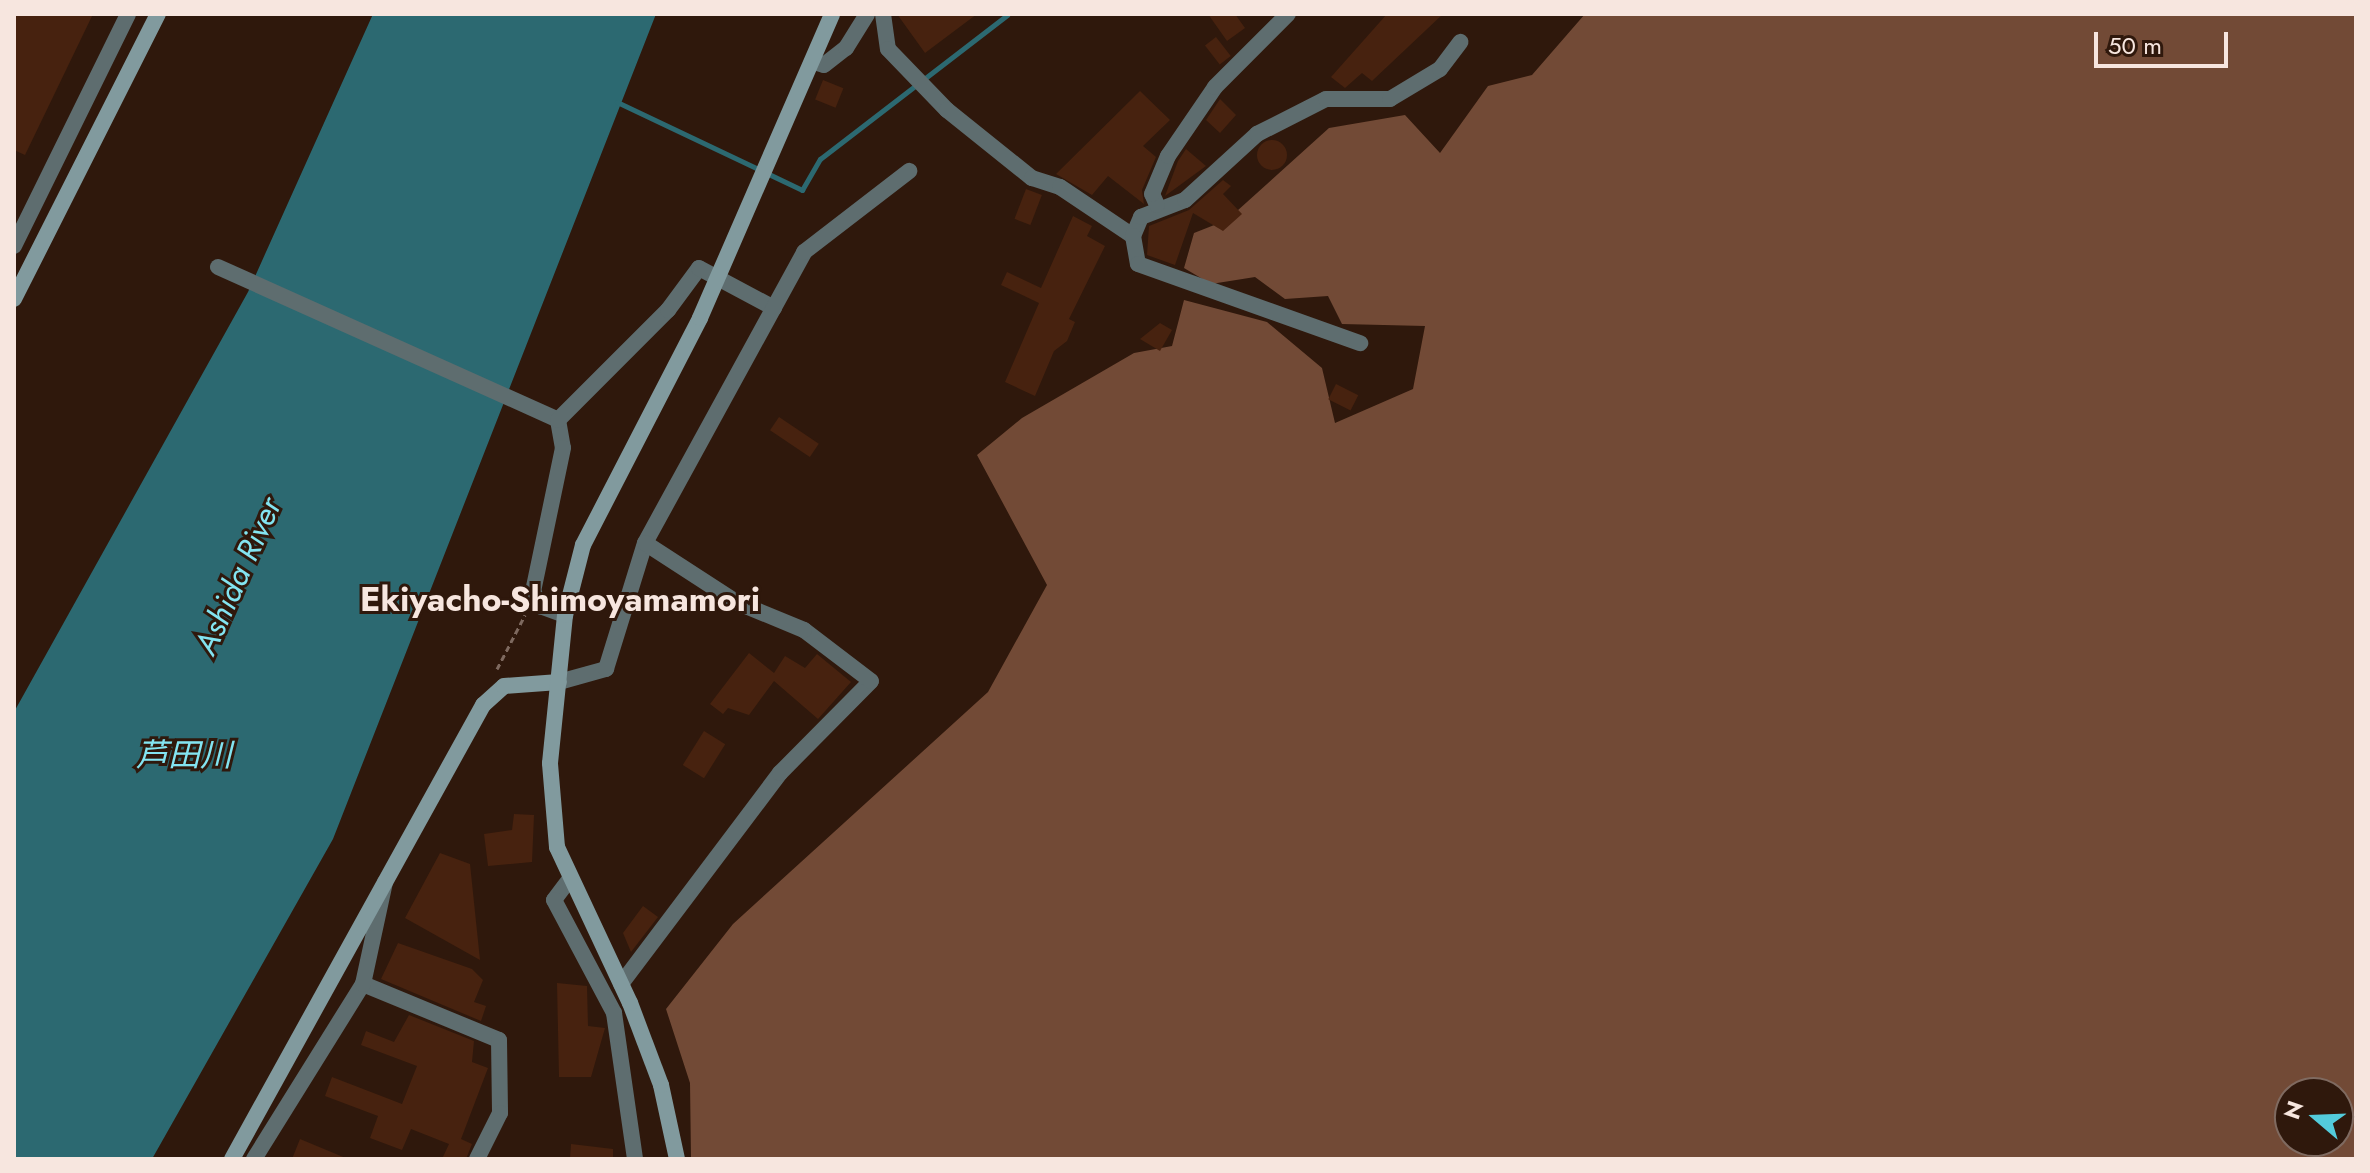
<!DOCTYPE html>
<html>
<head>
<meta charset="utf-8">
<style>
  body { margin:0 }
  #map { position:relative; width:2370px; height:1173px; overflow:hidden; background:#2f180c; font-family:Jost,"Noto Sans JP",sans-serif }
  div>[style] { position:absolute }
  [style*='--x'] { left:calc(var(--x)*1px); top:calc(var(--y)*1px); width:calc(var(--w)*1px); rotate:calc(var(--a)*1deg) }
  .forest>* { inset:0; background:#724a36 }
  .water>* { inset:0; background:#2c6971 }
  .stream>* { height:5px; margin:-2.5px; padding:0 2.5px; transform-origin:2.5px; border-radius:2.5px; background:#2c6971 }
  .building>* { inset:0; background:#47220f; transform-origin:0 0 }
  .round { border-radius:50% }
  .path>* { height:3px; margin-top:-1.5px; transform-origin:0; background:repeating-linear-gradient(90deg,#7e695f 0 6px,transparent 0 10px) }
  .street>* { height:16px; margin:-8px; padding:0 8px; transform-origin:8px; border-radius:8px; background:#5e6d6f }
  .secondary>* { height:16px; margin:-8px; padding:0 8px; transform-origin:8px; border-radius:8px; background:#819a9e }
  span { translate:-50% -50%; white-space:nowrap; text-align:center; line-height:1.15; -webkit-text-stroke:6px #2f180c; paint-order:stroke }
  .water-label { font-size:32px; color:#83e4f1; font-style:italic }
  .quarter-label { font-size:34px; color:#f7e6df; font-weight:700 }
  .frame { position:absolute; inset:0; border:16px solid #f7e6df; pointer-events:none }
  .north { position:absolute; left:2274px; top:1077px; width:80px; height:80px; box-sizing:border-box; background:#2f180c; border:2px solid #7f6a60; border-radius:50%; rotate:289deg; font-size:22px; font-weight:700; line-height:32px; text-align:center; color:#f7e6df }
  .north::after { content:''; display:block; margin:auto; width:28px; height:36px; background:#53cbdb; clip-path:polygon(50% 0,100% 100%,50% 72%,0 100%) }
  .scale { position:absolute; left:2094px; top:32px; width:134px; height:36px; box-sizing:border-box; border:4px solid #f7e6df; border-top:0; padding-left:10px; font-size:24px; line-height:28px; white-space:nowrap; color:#f7e6df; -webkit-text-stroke:6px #2f180c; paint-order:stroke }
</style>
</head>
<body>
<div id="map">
  <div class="forest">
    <div style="clip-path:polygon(evenodd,1585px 14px,2356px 14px,2356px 1159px,691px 1159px,690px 1083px,666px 1009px,733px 924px,988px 692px,1047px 585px,977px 455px,1022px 418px,1134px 353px,1172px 346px,1184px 300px,1267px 322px,1322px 368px,1335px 423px,1413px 389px,1425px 326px,1342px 324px,1328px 296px,1285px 299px,1255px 277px,1211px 284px,1184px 268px,1194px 233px,1227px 220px,1329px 128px,1405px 115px,1440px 153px,1488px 86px,1532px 75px,1585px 14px,2290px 1093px,2338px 1093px,2338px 1141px,2290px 1141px,2290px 1093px)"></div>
  </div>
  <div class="water">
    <div style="clip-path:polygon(373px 14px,656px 14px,333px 839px,152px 1159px,14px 1159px,14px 712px,248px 292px)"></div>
  </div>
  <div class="stream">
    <div style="--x:617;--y:102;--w:205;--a:25.4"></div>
    <div style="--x:802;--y:190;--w:36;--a:-60"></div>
    <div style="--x:820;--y:159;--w:237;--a:-37.6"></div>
  </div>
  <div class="building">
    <div style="clip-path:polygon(14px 14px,93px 14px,25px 155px,14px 150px)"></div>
    <div style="clip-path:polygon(897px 14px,977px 14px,925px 53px)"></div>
    <div style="clip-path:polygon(1208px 14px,1235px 14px,1245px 28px,1227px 41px)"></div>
    <div style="clip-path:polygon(1387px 14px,1443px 14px,1372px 81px,1362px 73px,1345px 88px,1331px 77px)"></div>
    <div style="left:1216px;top:37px;width:24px;height:14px;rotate:52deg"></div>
    <div style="left:823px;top:80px;width:22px;height:21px;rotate:22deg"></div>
    <div style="clip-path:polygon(1140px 91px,1170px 120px,1143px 146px,1156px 157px,1142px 190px,1144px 204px,1108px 176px,1092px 195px,1056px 174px)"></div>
    <div style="clip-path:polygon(1220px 99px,1236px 115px,1220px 133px,1206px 120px)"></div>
    <div class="round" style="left:1257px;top:140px;width:30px;height:30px"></div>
    <div style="clip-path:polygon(1186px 149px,1206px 166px,1165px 196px,1178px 161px)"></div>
    <div style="clip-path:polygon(1223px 180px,1231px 186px,1223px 194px,1242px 214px,1223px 231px,1193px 213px,1175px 265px,1147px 255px,1149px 226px,1189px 210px)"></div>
    <div style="left:1026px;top:189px;width:17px;height:32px;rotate:21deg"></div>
    <div style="clip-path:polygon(1073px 216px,1092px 226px,1087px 236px,1105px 246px,1069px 319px,1075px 322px,1067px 341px,1054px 351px,1035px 396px,1005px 382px,1039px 303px,1001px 285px,1007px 272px,1041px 288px)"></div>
    <div style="clip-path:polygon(1160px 323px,1172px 330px,1160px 351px,1140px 339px)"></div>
    <div style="left:1336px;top:384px;width:25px;height:17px;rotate:27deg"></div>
    <div style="left:779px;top:417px;width:48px;height:16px;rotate:34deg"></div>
    <div style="clip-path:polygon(749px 653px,774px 673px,785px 656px,805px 668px,817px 654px,851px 682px,818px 719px,774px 681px,749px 715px,728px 708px,723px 714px,710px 704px)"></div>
    <div style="left:704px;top:731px;width:25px;height:40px;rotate:32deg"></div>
    <div style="clip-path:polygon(514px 814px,534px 815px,532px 862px,488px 866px,484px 834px,512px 830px)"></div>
    <div style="clip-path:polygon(440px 853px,470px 864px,480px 960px,405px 918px)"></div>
    <div style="clip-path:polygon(643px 906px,658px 917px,631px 952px,623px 933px)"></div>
    <div style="clip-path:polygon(398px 943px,472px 969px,483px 980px,474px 1002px,486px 1006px,481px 1021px,381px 979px)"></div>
    <div style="clip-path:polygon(557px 983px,587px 986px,588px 1026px,605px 1028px,591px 1077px,559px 1077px)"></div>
    <div style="clip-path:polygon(409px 1015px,474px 1041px,472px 1062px,488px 1068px,461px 1139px,472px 1144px,466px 1159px,442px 1159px,449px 1144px,411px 1129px,402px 1150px,370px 1138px,378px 1116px,325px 1096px,332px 1077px,402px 1104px,417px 1066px,361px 1045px,366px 1031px,394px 1042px)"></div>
    <div style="clip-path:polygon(300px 1139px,348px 1159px,292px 1159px)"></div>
    <div style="clip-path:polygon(571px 1144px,613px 1149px,613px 1159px,570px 1159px)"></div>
  </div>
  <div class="path">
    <div style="--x:497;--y:669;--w:61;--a:-62.6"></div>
  </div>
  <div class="street">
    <div style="--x:883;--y:14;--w:35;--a:82"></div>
    <div style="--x:888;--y:49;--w:85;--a:46"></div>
    <div style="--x:947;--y:110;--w:109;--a:38.7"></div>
    <div style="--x:1032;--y:178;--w:29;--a:18"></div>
    <div style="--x:1060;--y:187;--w:88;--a:33.9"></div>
    <div style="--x:1133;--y:236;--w:21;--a:-67"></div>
    <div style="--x:1141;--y:217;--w:47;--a:-21.1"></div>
    <div style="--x:1185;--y:200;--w:98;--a:-42.5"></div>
    <div style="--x:1257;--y:134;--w:77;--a:-26.9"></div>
    <div style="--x:1326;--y:99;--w:64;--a:0"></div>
    <div style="--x:1390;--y:99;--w:58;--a:-31"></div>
    <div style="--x:1440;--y:69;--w:34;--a:-53"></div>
    <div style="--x:814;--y:62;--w:10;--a:17"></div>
    <div style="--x:824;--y:65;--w:28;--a:-38"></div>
    <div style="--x:846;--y:48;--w:40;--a:-58"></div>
    <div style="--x:1157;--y:205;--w:12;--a:-114"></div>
    <div style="--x:1152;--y:194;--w:41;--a:-67.2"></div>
    <div style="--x:1168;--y:156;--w:83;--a:-55.7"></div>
    <div style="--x:1215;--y:87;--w:103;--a:-45"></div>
    <div style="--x:1133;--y:236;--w:28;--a:80"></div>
    <div style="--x:1138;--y:264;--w:236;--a:19.6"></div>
    <div style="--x:14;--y:246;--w:258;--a:-63.8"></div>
    <div style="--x:218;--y:267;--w:373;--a:24.2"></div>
    <div style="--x:558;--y:420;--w:28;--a:80"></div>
    <div style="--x:563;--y:448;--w:146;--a:101.8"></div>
    <div style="--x:533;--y:591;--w:17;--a:65"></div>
    <div style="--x:540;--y:606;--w:27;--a:20"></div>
    <div style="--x:558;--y:420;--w:156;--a:-45"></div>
    <div style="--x:668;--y:310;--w:52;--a:-53.6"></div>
    <div style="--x:699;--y:268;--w:85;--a:28.1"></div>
    <div style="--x:559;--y:682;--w:49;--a:-15.5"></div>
    <div style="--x:606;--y:669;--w:132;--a:-72.8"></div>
    <div style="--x:645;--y:543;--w:332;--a:-61.3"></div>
    <div style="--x:804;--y:252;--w:133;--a:-37.6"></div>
    <div style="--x:569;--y:880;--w:25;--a:127"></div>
    <div style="--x:554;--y:900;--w:128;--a:62"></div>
    <div style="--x:614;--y:1013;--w:148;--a:81.8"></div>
    <div style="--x:363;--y:984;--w:147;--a:22.4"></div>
    <div style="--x:499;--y:1040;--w:73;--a:89.2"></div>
    <div style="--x:500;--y:1113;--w:51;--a:116.6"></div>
    <div style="--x:621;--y:984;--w:264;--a:-53"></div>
    <div style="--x:780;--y:773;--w:129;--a:-45.3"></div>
    <div style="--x:871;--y:681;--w:84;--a:-142.7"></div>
    <div style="--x:804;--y:630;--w:74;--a:-157.6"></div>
    <div style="--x:736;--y:602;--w:108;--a:-147"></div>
    <div style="--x:254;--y:1159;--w:206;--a:-58.1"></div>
    <div style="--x:363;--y:984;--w:104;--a:-77.8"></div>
  </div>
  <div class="secondary">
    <div style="--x:14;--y:299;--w:319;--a:-63.2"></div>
    <div style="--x:232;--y:1159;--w:519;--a:-61.06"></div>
    <div style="--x:483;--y:705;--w:28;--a:-42"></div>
    <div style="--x:504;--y:686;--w:55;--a:-4.2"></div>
    <div style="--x:677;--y:1159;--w:76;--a:-102.2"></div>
    <div style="--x:661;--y:1085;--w:88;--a:-110.7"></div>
    <div style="--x:630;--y:1003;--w:172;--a:-115.1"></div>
    <div style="--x:557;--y:847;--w:84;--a:-94.8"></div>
    <div style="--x:550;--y:763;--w:149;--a:-84.2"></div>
    <div style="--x:565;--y:615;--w:72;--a:-75.6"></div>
    <div style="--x:583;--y:545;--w:255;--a:-62.7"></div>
    <div style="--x:700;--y:318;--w:331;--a:-66.5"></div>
  </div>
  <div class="water-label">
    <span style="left:238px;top:576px;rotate:-66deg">Ashida River</span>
    <span style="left:184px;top:755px">芦田川</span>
  </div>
  <div class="quarter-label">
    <span style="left:560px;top:600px">Ekiyacho-Shimoyamamori</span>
  </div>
  <div class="frame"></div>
  <div class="north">N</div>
  <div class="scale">50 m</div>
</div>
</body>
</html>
